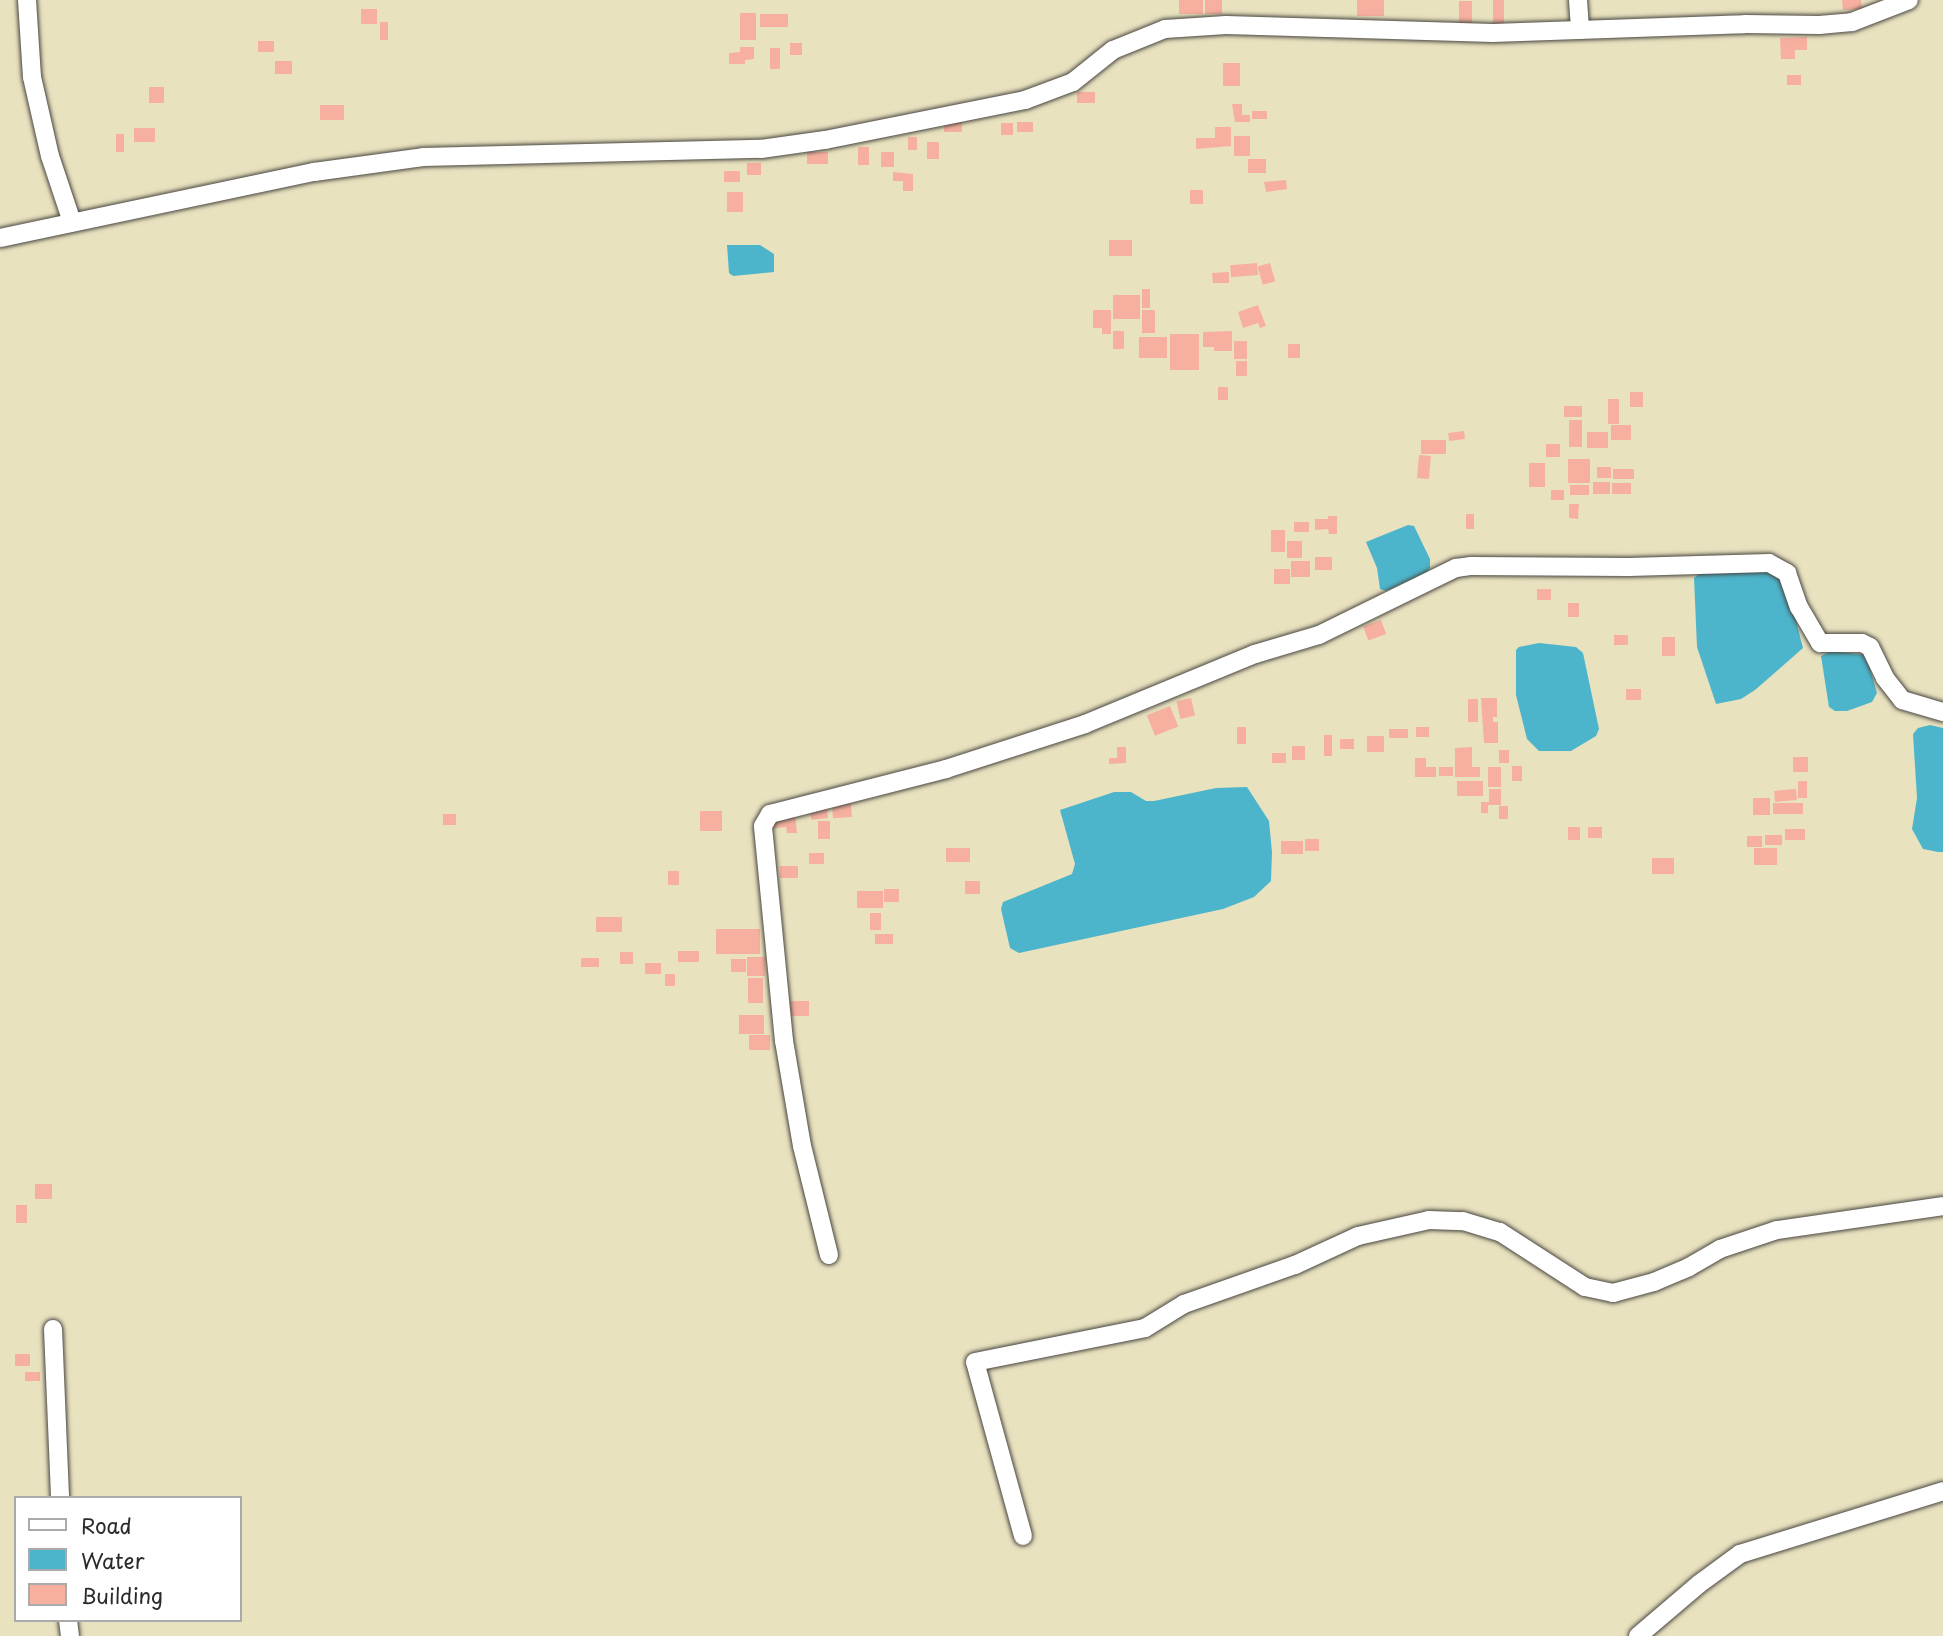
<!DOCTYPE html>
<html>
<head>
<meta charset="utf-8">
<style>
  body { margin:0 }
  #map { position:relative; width:1943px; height:1636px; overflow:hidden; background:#e9e2bf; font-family:"Playpen Sans",sans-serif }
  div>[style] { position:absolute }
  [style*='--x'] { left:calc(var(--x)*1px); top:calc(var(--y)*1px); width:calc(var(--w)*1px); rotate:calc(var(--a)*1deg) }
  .water>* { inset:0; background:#4db5cb }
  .building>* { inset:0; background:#f7b09f; transform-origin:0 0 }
  .roads { filter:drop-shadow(0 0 2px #484641) drop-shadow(0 0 2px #484641) }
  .minor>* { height:18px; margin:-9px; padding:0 9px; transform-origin:9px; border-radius:9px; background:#fff }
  span { translate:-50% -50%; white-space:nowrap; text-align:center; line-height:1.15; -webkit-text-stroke:6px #fff; paint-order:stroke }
  .legend { position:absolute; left:14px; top:1496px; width:228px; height:126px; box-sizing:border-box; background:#fff; border:2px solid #aaa; margin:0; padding:9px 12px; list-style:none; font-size:21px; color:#2b2b2b }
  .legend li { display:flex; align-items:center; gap:14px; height:35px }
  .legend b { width:35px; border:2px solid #aaa }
</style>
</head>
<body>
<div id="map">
  <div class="water">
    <div style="clip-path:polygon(760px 245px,774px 254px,774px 272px,733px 276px,729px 273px,727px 245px)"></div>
    <div style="clip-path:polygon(1408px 525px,1414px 526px,1430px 559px,1430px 568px,1426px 573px,1386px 591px,1380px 589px,1377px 568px,1366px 542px)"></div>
    <div style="clip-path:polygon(1769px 570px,1780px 574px,1789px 593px,1803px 648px,1755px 690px,1741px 699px,1716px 704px,1697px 647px,1694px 578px,1702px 572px)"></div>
    <div style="clip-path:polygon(1539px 643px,1576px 647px,1583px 653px,1599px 729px,1596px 736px,1571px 751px,1539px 751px,1527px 739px,1516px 695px,1516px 650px,1519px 647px)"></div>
    <div style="clip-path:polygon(1831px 651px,1866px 655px,1877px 693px,1872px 702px,1847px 711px,1835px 711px,1829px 707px,1821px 656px)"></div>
    <div style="clip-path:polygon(1930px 725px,1943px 728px,1943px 852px,1938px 852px,1923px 849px,1912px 829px,1917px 798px,1913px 734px,1918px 728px)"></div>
    <div style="clip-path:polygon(1247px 787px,1269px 821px,1272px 852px,1271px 881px,1254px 897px,1223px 909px,1019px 953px,1010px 948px,1001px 909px,1003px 902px,1072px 874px,1075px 864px,1060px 810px,1114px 792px,1131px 792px,1146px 801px,1154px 801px,1216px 788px)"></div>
  </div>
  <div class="building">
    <div style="left:1179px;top:0;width:24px;height:14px"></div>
    <div style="left:1205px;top:0;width:17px;height:14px"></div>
    <div style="left:1357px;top:0;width:27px;height:16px"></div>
    <div style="left:1493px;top:0;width:11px;height:25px"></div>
    <div style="clip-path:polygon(1842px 0,1861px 0,1862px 9px,1843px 10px)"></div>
    <div style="left:1459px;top:1px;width:13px;height:23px"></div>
    <div style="left:361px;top:9px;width:16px;height:15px"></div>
    <div style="left:756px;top:13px;width:27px;height:16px;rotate:90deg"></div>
    <div style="left:760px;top:14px;width:28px;height:13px"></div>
    <div style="left:380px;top:22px;width:8px;height:18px"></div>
    <div style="clip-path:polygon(1807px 37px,1807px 50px,1795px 50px,1795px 59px,1781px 59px,1780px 38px)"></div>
    <div style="left:258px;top:41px;width:16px;height:11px"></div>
    <div style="left:790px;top:43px;width:12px;height:12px"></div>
    <div style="clip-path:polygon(740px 47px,754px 47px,754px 59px,745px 60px,745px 64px,729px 64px,729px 53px,740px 52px)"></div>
    <div style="left:770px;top:48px;width:10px;height:21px"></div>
    <div style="left:275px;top:61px;width:17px;height:13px"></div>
    <div style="left:1223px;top:63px;width:17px;height:23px"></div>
    <div style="left:1787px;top:75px;width:14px;height:10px"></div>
    <div style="left:149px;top:87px;width:15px;height:16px"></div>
    <div style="left:1077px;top:92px;width:18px;height:11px"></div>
    <div style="clip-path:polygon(1232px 104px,1242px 104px,1242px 115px,1250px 115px,1250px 122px,1235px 122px)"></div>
    <div style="left:320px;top:105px;width:24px;height:15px"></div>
    <div style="left:1252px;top:111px;width:15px;height:8px"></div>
    <div style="left:944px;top:121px;width:18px;height:11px"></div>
    <div style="left:1017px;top:122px;width:16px;height:10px"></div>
    <div style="left:1001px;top:123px;width:12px;height:12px"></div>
    <div style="clip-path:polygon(1215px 127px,1231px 127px,1231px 146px,1196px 149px,1196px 138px,1215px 138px)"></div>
    <div style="left:134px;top:128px;width:21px;height:14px"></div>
    <div style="left:116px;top:134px;width:8px;height:18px"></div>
    <div style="left:1234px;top:136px;width:16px;height:20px"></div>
    <div style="left:908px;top:137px;width:9px;height:13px"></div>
    <div style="left:927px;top:142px;width:12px;height:17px"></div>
    <div style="left:858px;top:147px;width:11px;height:18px"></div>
    <div style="left:807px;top:152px;width:21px;height:12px"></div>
    <div style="left:881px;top:152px;width:13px;height:15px"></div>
    <div style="left:1266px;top:159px;width:14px;height:18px;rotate:90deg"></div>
    <div style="left:747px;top:163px;width:14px;height:12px"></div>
    <div style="left:724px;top:171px;width:16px;height:11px"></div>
    <div style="clip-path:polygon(893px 172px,913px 174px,913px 191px,903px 191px,903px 181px,893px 181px)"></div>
    <div style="clip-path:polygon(1286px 180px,1287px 189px,1266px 192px,1264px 182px)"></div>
    <div style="left:1190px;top:190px;width:13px;height:14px"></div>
    <div style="left:727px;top:192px;width:16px;height:20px"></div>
    <div style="left:1109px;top:240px;width:23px;height:16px"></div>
    <div style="left:1257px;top:263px;width:12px;height:27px;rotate:85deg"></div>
    <div style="left:1270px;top:263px;width:19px;height:13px;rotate:74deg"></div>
    <div style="clip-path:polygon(1229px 272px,1229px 283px,1213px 283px,1212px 273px)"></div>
    <div style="left:1142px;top:289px;width:8px;height:19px"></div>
    <div style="left:1113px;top:295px;width:27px;height:24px"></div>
    <div style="clip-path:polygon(1258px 305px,1266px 326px,1260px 328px,1258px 323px,1243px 328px,1238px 312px)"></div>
    <div style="clip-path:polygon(1093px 310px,1111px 310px,1111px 334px,1102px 334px,1102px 328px,1093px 328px)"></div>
    <div style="left:1142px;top:310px;width:13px;height:23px"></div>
    <div style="left:1113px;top:331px;width:11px;height:18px"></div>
    <div style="clip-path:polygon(1232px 331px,1232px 351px,1214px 351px,1214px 347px,1203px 347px,1203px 332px)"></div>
    <div style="left:1170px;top:334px;width:29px;height:36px"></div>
    <div style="left:1139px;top:337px;width:28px;height:21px"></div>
    <div style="left:1234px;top:341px;width:13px;height:18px"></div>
    <div style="left:1288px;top:344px;width:12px;height:14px"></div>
    <div style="left:1236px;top:361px;width:11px;height:15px"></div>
    <div style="left:1218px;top:387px;width:10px;height:13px"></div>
    <div style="left:1630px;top:392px;width:13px;height:15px"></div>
    <div style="left:1608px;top:399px;width:11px;height:25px"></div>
    <div style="left:1564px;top:406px;width:18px;height:11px"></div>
    <div style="left:1569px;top:420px;width:13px;height:27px"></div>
    <div style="left:1631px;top:425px;width:15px;height:20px;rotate:90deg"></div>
    <div style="left:1464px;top:431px;width:8px;height:16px;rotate:83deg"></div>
    <div style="left:1608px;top:432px;width:16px;height:21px;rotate:90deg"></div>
    <div style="left:1446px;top:440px;width:14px;height:25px;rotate:90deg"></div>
    <div style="left:1546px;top:444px;width:14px;height:13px"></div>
    <div style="left:1419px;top:455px;width:12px;height:23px;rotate:5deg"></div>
    <div style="left:1568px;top:459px;width:22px;height:24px"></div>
    <div style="left:1529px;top:463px;width:16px;height:24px"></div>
    <div style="left:1597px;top:467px;width:14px;height:11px"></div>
    <div style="left:1613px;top:469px;width:21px;height:10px"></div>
    <div style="left:1593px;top:482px;width:17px;height:12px"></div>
    <div style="left:1612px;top:483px;width:19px;height:11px"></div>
    <div style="left:1570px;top:485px;width:19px;height:10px"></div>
    <div style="left:1551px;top:490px;width:13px;height:10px"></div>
    <div style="clip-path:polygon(1569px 504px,1579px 504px,1578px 519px,1569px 518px)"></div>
    <div style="left:1466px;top:514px;width:8px;height:15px"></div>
    <div style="clip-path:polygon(1328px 516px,1337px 516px,1337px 534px,1329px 534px,1328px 529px,1315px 530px,1315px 519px,1328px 519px)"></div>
    <div style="left:1294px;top:522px;width:15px;height:10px"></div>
    <div style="left:1271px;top:530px;width:14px;height:22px"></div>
    <div style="left:1287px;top:541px;width:15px;height:17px"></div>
    <div style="left:1315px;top:557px;width:17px;height:13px"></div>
    <div style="left:1291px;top:561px;width:19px;height:16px"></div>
    <div style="left:1274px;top:569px;width:16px;height:15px"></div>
    <div style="left:1537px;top:589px;width:14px;height:11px"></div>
    <div style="left:1568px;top:603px;width:11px;height:14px"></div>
    <div style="left:1381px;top:620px;width:15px;height:19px;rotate:70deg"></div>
    <div style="left:1614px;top:635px;width:14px;height:10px"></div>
    <div style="left:1662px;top:637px;width:13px;height:19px"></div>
    <div style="left:1626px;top:689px;width:15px;height:11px"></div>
    <div style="left:1191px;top:698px;width:18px;height:15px;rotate:77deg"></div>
    <div style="clip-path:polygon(1481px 698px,1497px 698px,1497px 717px,1493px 717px,1493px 722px,1498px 722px,1498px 743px,1484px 743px)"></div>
    <div style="left:1468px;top:699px;width:10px;height:23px"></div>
    <div style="left:1170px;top:706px;width:22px;height:25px;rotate:68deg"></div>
    <div style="left:1237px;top:727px;width:9px;height:17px"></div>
    <div style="left:1416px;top:727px;width:13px;height:10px"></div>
    <div style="left:1408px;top:729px;width:9px;height:19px;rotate:90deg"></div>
    <div style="left:1324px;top:735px;width:8px;height:21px"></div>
    <div style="left:1367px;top:736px;width:17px;height:16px"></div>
    <div style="left:1340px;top:739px;width:14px;height:10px"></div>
    <div style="left:1292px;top:746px;width:13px;height:14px"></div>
    <div style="clip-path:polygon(1117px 747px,1126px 747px,1126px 763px,1109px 764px,1109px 758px,1117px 758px)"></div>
    <div style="clip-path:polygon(1472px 747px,1472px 767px,1480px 767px,1480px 777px,1455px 777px,1455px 748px)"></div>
    <div style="left:1499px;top:750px;width:10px;height:13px"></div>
    <div style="left:1272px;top:753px;width:14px;height:10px"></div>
    <div style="left:1793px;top:757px;width:15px;height:15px"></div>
    <div style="clip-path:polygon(1415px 758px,1426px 758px,1426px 767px,1436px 767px,1436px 777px,1415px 777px)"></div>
    <div style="left:1512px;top:766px;width:10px;height:15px"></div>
    <div style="left:1439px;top:767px;width:14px;height:9px"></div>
    <div style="left:1488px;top:767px;width:13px;height:20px"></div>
    <div style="left:1457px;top:781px;width:26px;height:15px"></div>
    <div style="left:1798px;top:781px;width:9px;height:17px"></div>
    <div style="clip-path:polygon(1489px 789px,1501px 789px,1501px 805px,1488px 805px,1488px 813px,1481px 813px,1481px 802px,1489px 802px)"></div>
    <div style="left:1796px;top:789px;width:11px;height:22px;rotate:85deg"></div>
    <div style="left:1753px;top:798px;width:17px;height:17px"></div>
    <div style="left:1773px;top:803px;width:30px;height:11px"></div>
    <div style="left:851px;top:804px;width:13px;height:19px;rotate:86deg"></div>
    <div style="left:1499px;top:806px;width:9px;height:13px"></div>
    <div style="left:827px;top:808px;width:10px;height:17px;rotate:84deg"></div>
    <div style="left:722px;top:811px;width:20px;height:22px;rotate:90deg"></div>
    <div style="left:443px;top:814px;width:13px;height:11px"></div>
    <div style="clip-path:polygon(795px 814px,797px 833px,787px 833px,786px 827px,774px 828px,773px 816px)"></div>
    <div style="left:818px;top:821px;width:12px;height:18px"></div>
    <div style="left:1568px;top:827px;width:12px;height:13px"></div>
    <div style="left:1588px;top:827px;width:14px;height:11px"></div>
    <div style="left:1785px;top:829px;width:20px;height:11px"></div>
    <div style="left:1765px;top:835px;width:17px;height:10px"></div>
    <div style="left:1747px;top:836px;width:15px;height:11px"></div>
    <div style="left:1305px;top:839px;width:14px;height:12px"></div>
    <div style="left:1281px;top:841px;width:22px;height:13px"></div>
    <div style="left:946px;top:848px;width:24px;height:14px"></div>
    <div style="left:1754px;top:848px;width:23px;height:17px"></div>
    <div style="left:809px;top:853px;width:15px;height:11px"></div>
    <div style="left:1652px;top:858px;width:22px;height:16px"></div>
    <div style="left:780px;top:866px;width:18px;height:12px"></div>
    <div style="left:668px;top:871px;width:11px;height:14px"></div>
    <div style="left:965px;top:881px;width:15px;height:13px"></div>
    <div style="left:884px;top:889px;width:15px;height:13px"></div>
    <div style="left:857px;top:891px;width:26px;height:17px"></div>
    <div style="left:870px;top:913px;width:11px;height:17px"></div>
    <div style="left:622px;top:917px;width:15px;height:26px;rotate:90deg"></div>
    <div style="left:760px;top:929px;width:25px;height:44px;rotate:90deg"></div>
    <div style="left:875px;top:934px;width:18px;height:10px"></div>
    <div style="left:678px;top:951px;width:21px;height:11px"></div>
    <div style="left:620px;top:952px;width:13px;height:12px"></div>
    <div style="left:747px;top:957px;width:18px;height:19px"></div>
    <div style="left:581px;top:958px;width:18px;height:9px"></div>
    <div style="left:731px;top:959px;width:15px;height:13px"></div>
    <div style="left:645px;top:963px;width:16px;height:11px"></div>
    <div style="left:665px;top:974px;width:10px;height:12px"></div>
    <div style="left:748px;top:978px;width:15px;height:25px"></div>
    <div style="left:786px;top:1001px;width:23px;height:15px"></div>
    <div style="left:739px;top:1015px;width:25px;height:19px"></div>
    <div style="left:749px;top:1035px;width:21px;height:15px"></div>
    <div style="left:35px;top:1184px;width:17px;height:15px"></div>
    <div style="left:16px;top:1205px;width:11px;height:18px"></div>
    <div style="left:15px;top:1354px;width:15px;height:12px"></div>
    <div style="left:25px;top:1372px;width:15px;height:9px"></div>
  </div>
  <div class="roads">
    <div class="minor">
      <div style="--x:27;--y:0;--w:77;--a:86.3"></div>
      <div style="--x:32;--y:77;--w:81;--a:77.2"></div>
      <div style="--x:50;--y:156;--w:70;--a:71.6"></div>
      <div style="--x:1578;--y:0;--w:30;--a:86"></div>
      <div style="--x:0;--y:238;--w:321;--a:-11.9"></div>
      <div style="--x:314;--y:172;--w:110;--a:-7.8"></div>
      <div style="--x:423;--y:157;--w:338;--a:-1.4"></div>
      <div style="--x:761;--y:149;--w:65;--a:-8"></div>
      <div style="--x:825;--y:140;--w:204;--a:-11.3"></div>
      <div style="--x:1025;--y:100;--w:51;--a:-20.6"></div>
      <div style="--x:1073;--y:82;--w:51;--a:-38.7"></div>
      <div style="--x:1113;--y:50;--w:56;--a:-22"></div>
      <div style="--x:1165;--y:29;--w:61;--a:-3.8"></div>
      <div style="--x:1226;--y:25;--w:267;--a:1.7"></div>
      <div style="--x:1493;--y:33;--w:252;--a:-2"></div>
      <div style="--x:1745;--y:24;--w:74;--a:0.8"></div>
      <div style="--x:1819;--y:25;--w:33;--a:-5"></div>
      <div style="--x:1852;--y:22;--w:61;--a:-21.1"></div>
      <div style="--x:829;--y:1255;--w:112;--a:-103.9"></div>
      <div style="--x:802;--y:1146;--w:107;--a:-99.7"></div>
      <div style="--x:784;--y:1041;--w:216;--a:-95.6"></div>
      <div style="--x:763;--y:826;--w:14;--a:-60"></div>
      <div style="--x:770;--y:814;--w:182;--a:-14.3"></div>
      <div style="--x:946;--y:769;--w:146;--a:-17.9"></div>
      <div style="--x:1085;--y:724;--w:184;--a:-22.4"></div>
      <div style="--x:1255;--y:654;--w:67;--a:-16.5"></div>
      <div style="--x:1319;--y:635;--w:153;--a:-26.1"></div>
      <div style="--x:1456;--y:568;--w:14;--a:-8"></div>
      <div style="--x:1470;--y:566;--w:159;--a:0.4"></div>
      <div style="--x:1629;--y:567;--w:140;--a:-1.6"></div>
      <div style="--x:1769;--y:563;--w:21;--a:29"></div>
      <div style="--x:1787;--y:573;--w:36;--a:71"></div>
      <div style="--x:1799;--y:607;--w:42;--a:59.7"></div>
      <div style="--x:1820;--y:643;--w:42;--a:0"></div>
      <div style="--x:1862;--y:643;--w:9;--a:27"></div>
      <div style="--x:1870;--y:647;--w:34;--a:64"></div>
      <div style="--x:1885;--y:678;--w:28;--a:52"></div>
      <div style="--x:1902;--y:700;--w:43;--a:16.3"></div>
      <div style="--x:53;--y:1329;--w:169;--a:87.6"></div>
      <div style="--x:1023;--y:1536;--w:180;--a:-105.4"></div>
      <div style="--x:975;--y:1362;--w:173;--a:-11.3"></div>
      <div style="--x:1145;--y:1328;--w:46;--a:-31.6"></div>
      <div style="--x:1184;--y:1304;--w:118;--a:-19.4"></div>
      <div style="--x:1295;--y:1265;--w:69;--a:-24.7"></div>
      <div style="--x:1358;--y:1236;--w:73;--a:-12.7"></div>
      <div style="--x:1429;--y:1220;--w:34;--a:2"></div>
      <div style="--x:1463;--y:1221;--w:39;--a:17"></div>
      <div style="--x:1500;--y:1232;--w:101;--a:32.9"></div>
      <div style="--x:1585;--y:1287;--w:29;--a:12"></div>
      <div style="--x:1613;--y:1293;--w:42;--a:-15"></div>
      <div style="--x:1654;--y:1282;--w:38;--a:-23"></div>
      <div style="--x:1689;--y:1267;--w:36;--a:-30"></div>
      <div style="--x:1720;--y:1249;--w:60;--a:-18.4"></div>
      <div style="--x:1777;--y:1230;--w:168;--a:-8.2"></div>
      <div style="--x:68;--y:1620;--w:16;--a:83"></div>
      <div style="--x:1638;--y:1636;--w:80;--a:-40.4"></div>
      <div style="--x:1699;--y:1584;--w:51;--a:-36.2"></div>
      <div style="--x:1740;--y:1554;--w:213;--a:-17.2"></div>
    </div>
  </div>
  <ul class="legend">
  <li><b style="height:9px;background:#fff"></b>Road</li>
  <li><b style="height:19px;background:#4db5cb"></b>Water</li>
  <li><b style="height:19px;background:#f7b09f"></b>Building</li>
  </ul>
</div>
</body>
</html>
